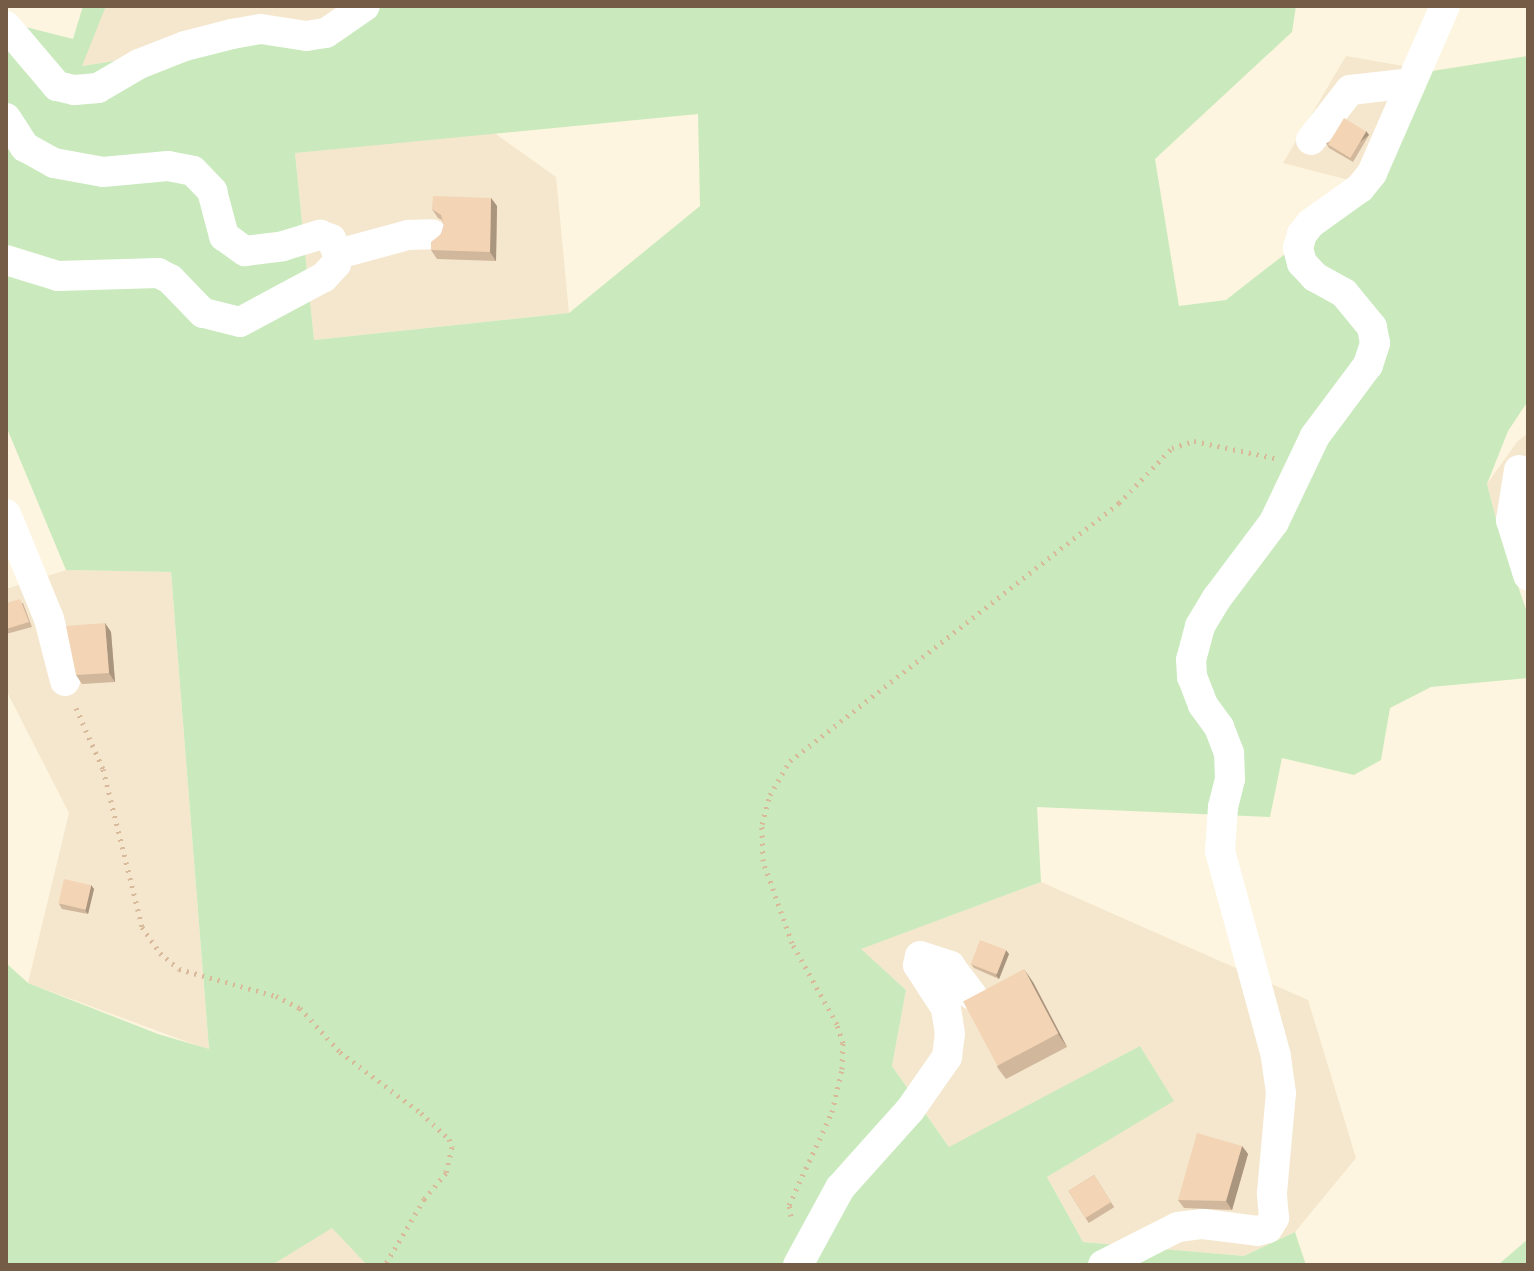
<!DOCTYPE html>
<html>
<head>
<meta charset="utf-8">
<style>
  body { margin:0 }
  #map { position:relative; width:1534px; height:1271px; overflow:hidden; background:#fdf5df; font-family:Ubuntu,sans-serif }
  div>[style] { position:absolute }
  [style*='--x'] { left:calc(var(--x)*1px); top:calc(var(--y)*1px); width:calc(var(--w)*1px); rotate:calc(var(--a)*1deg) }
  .residential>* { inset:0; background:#f5e7cd }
  .green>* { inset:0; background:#caeabd }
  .path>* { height:5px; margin-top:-2.5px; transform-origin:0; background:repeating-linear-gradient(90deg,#d8b999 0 2px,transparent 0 8px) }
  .minor>* { height:30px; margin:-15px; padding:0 15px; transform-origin:15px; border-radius:15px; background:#fff }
  .wall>* { inset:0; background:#d1b79c; transform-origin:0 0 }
  .shaded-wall>* { inset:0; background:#aa957f; transform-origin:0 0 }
  .building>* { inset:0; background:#f3d5b5; transform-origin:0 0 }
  span { translate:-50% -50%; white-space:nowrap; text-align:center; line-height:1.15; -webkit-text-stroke:7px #fff8e6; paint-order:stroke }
  .frame { position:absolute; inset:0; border:8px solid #745c46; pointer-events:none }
</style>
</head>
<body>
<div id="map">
  <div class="residential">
    <div style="clip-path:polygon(106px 6px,344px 6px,315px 29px,81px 66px)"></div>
    <div style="clip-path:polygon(1346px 56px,1432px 71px,1372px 186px,1283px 163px)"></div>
    <div style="clip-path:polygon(493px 132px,556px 177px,569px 313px,314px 340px,295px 153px)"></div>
    <div style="clip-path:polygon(1528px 433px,1528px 571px,1500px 534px,1487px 484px,1517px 442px)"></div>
    <div style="clip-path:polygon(66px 570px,171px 572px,209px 1050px,28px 983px,69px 813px,6px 690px,6px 589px)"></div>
    <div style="clip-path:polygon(1041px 882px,1308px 1000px,1356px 1158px,1295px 1232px,1244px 1256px,1083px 1242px,1047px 1177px,1173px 1101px,1140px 1046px,950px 1148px,892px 1066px,906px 990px,860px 949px)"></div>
    <div style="clip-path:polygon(332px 1227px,367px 1265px,272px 1265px)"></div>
  </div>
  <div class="green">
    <div style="clip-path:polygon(evenodd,83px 6px,106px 6px,82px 66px,314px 29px,344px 6px,1296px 6px,1292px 32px,1155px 159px,1179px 306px,1226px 300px,1372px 186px,1432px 71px,1528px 56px,1528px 401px,1508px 431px,1487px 484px,1500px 534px,1528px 615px,1528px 678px,1431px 687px,1390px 708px,1381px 760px,1354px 775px,1282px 758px,1270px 817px,1037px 807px,1041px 882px,861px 949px,906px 990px,892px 1066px,949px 1147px,1140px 1046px,1174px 1101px,1047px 1177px,1083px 1242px,1244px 1256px,1295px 1232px,1306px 1265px,367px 1265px,332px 1228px,272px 1265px,6px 1265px,6px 963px,28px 983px,158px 1034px,209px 1049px,171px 572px,66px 570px,6px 426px,6px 22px,73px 39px,83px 6px,698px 114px,700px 206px,569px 313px,314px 340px,295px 153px,698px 114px)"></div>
    <div style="clip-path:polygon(1528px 1239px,1528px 1265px,1498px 1265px)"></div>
  </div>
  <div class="path">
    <div style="--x:76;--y:708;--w:67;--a:66.1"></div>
    <div style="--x:103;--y:769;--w:163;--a:76.1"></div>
    <div style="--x:142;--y:927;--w:32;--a:55"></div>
    <div style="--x:160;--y:953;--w:25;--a:40"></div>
    <div style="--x:179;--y:969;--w:101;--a:15.6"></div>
    <div style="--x:276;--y:996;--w:27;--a:27"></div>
    <div style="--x:300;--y:1008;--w:59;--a:47.7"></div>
    <div style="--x:340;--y:1052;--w:101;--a:37"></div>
    <div style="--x:421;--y:1113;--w:38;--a:43"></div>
    <div style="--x:449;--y:1139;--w:9;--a:69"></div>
    <div style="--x:452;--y:1147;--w:27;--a:103"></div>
    <div style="--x:446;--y:1173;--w:34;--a:130"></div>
    <div style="--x:424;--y:1199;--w:77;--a:120.6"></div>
    <div style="--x:791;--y:1216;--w:11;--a:-100"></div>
    <div style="--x:789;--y:1205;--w:102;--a:-65.2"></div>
    <div style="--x:832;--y:1112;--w:44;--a:-76.9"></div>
    <div style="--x:842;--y:1069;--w:26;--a:-88"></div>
    <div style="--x:843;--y:1043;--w:20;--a:-108"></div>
    <div style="--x:837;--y:1024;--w:93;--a:-119.1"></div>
    <div style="--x:792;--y:943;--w:87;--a:-109.5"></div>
    <div style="--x:763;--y:861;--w:37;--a:-92"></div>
    <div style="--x:762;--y:824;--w:30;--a:-75"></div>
    <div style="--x:770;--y:795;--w:39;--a:-60"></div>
    <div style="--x:790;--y:761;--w:418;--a:-38.1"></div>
    <div style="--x:1119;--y:503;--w:76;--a:-46.1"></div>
    <div style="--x:1172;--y:448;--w:23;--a:-18"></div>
    <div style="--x:1194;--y:441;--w:83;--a:11.9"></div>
  </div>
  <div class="minor">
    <div style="--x:6;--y:26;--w:79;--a:49.6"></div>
    <div style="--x:57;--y:86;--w:18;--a:13"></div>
    <div style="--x:75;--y:90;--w:23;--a:-5"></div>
    <div style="--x:98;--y:88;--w:48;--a:-30.3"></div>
    <div style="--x:139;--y:64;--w:49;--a:-21.4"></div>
    <div style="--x:185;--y:46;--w:49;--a:-14.3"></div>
    <div style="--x:232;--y:34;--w:29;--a:-10"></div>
    <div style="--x:261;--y:29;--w:46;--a:8.8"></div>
    <div style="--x:306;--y:36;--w:20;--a:-9"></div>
    <div style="--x:326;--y:33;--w:47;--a:-34.7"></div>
    <div style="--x:6;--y:118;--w:35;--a:57"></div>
    <div style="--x:25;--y:147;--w:33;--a:29"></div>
    <div style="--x:54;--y:163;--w:50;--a:10.4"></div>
    <div style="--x:103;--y:172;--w:65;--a:-5.3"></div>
    <div style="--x:168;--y:166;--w:25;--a:11"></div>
    <div style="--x:193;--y:171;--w:28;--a:46"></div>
    <div style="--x:212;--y:191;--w:47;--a:75.1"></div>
    <div style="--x:224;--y:236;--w:26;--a:36"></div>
    <div style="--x:245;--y:251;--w:38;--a:-7"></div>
    <div style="--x:283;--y:246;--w:39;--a:-17"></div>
    <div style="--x:320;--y:235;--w:12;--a:20"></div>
    <div style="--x:331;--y:239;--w:17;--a:65"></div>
    <div style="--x:338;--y:254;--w:10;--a:101"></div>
    <div style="--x:336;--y:264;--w:18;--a:133"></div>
    <div style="--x:324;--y:277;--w:95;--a:151.8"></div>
    <div style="--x:240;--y:322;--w:38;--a:-166"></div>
    <div style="--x:203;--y:313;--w:47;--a:-134.1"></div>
    <div style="--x:170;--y:279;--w:13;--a:-153"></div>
    <div style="--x:158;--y:273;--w:100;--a:178.3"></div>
    <div style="--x:58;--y:276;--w:54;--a:-162.9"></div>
    <div style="--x:1311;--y:140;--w:63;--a:-52"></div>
    <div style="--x:1350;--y:90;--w:61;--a:-6.5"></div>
    <div style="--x:338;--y:254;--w:73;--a:-15.2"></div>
    <div style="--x:408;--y:235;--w:24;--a:-2"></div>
    <div style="--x:1519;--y:470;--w:51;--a:99.1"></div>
    <div style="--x:1511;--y:520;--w:58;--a:72.8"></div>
    <div style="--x:6;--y:514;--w:113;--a:67.7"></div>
    <div style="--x:49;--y:619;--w:64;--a:75.5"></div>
    <div style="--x:798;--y:1265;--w:88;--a:-61.4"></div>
    <div style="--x:840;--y:1188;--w:105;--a:-48.1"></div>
    <div style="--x:910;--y:1110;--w:65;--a:-55.1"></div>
    <div style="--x:947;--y:1057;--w:23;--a:-83"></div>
    <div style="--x:950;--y:1034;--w:26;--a:-99"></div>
    <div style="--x:946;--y:1008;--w:51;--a:-123.1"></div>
    <div style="--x:918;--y:965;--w:9;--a:-77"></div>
    <div style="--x:920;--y:956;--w:32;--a:18"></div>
    <div style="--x:950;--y:966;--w:36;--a:53"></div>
    <div style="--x:1103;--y:1265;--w:84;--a:-26.9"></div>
    <div style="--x:1178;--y:1227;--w:25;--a:-7"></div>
    <div style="--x:1203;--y:1224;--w:55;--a:7.3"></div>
    <div style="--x:1258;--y:1231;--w:10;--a:-17"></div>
    <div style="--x:1268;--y:1228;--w:12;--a:-59"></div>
    <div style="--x:1274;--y:1218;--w:25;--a:-95"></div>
    <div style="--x:1272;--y:1193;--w:100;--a:-84.9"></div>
    <div style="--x:1281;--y:1093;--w:37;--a:-98"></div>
    <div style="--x:1276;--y:1056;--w:213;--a:-105.3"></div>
    <div style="--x:1220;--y:851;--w:44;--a:-86.1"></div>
    <div style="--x:1223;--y:807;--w:29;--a:-76"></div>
    <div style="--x:1230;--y:779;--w:26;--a:-92"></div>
    <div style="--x:1229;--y:753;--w:28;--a:-111"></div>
    <div style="--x:1219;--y:727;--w:27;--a:-126"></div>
    <div style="--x:1203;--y:705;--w:30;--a:-111"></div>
    <div style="--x:1192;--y:677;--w:17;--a:-93"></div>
    <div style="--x:1191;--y:660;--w:35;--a:-75"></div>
    <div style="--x:1200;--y:626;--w:33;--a:-59"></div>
    <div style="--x:1217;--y:598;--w:95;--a:-53.1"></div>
    <div style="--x:1274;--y:522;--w:95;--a:-64.5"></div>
    <div style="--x:1315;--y:436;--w:89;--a:-53.3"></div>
    <div style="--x:1368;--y:365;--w:23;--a:-72"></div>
    <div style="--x:1375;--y:343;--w:16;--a:-101"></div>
    <div style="--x:1372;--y:327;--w:44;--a:-129.5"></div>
    <div style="--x:1344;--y:293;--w:33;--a:-151"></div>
    <div style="--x:1315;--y:277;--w:19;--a:-133"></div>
    <div style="--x:1302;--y:263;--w:16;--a:-105"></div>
    <div style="--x:1298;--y:248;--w:15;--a:-74"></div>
    <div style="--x:1302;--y:234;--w:14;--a:-51"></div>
    <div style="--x:1311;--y:223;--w:60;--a:-35.5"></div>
    <div style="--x:1360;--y:188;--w:19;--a:-51"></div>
    <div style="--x:1372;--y:173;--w:182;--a:-66.4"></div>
  </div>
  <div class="wall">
    <div style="clip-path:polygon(1366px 131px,1369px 135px,1353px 162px,1329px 148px,1326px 143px)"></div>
    <div style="clip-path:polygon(491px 198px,497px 206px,496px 261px,437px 259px,431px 250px,441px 234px,444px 225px,442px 220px,438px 218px,432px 209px)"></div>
    <div style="clip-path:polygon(6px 603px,23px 603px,32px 627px,6px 634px)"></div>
    <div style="clip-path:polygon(105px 623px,111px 632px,115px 682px,82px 684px,76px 675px)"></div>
    <div style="clip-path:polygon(91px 885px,94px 889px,88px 914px,62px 909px,59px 904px)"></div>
    <div style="clip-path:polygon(1009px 954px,999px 979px,974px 968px,971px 964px)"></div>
    <div style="clip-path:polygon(1033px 982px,1067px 1047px,1006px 1079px,997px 1067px)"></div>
    <div style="clip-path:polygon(1242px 1146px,1248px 1154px,1232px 1210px,1184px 1208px,1178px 1200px)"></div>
    <div style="left:1094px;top:1175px;width:38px;height:30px;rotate:58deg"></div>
  </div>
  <div class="shaded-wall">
    <div style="left:1366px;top:131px;width:5px;height:31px;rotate:53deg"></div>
    <div style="clip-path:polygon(491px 198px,497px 206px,496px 261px,490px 252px)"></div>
    <div style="clip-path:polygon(105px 623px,111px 632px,115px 682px,109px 673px)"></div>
    <div style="clip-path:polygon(91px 885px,94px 889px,88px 914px,85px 910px)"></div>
    <div style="clip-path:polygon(1006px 950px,1009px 954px,999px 979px,996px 975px)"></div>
    <div style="clip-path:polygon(1024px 969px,1033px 982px,1067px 1047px,1058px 1034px)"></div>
    <div style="clip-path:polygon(1242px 1146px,1248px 1154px,1232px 1210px,1226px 1201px)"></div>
  </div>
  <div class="building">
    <div style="left:1344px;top:118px;width:26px;height:31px;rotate:31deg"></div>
    <div style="clip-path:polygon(433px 196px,491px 198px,490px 252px,431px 250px,431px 242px,441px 234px,444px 225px,441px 215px,432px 209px)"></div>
    <div style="clip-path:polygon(20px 599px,29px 622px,6px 629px,6px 603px)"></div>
    <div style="clip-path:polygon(105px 623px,109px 673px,76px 675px,66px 626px)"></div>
    <div style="left:64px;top:879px;width:28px;height:25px;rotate:13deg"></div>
    <div style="left:980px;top:940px;width:28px;height:26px;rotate:21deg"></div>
    <div style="left:1024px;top:969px;width:73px;height:69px;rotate:62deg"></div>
    <div style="clip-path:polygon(1197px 1133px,1242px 1146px,1226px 1201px,1178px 1200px)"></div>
    <div style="left:1094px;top:1175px;width:32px;height:30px;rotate:58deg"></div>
  </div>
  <div class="frame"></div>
</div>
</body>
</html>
